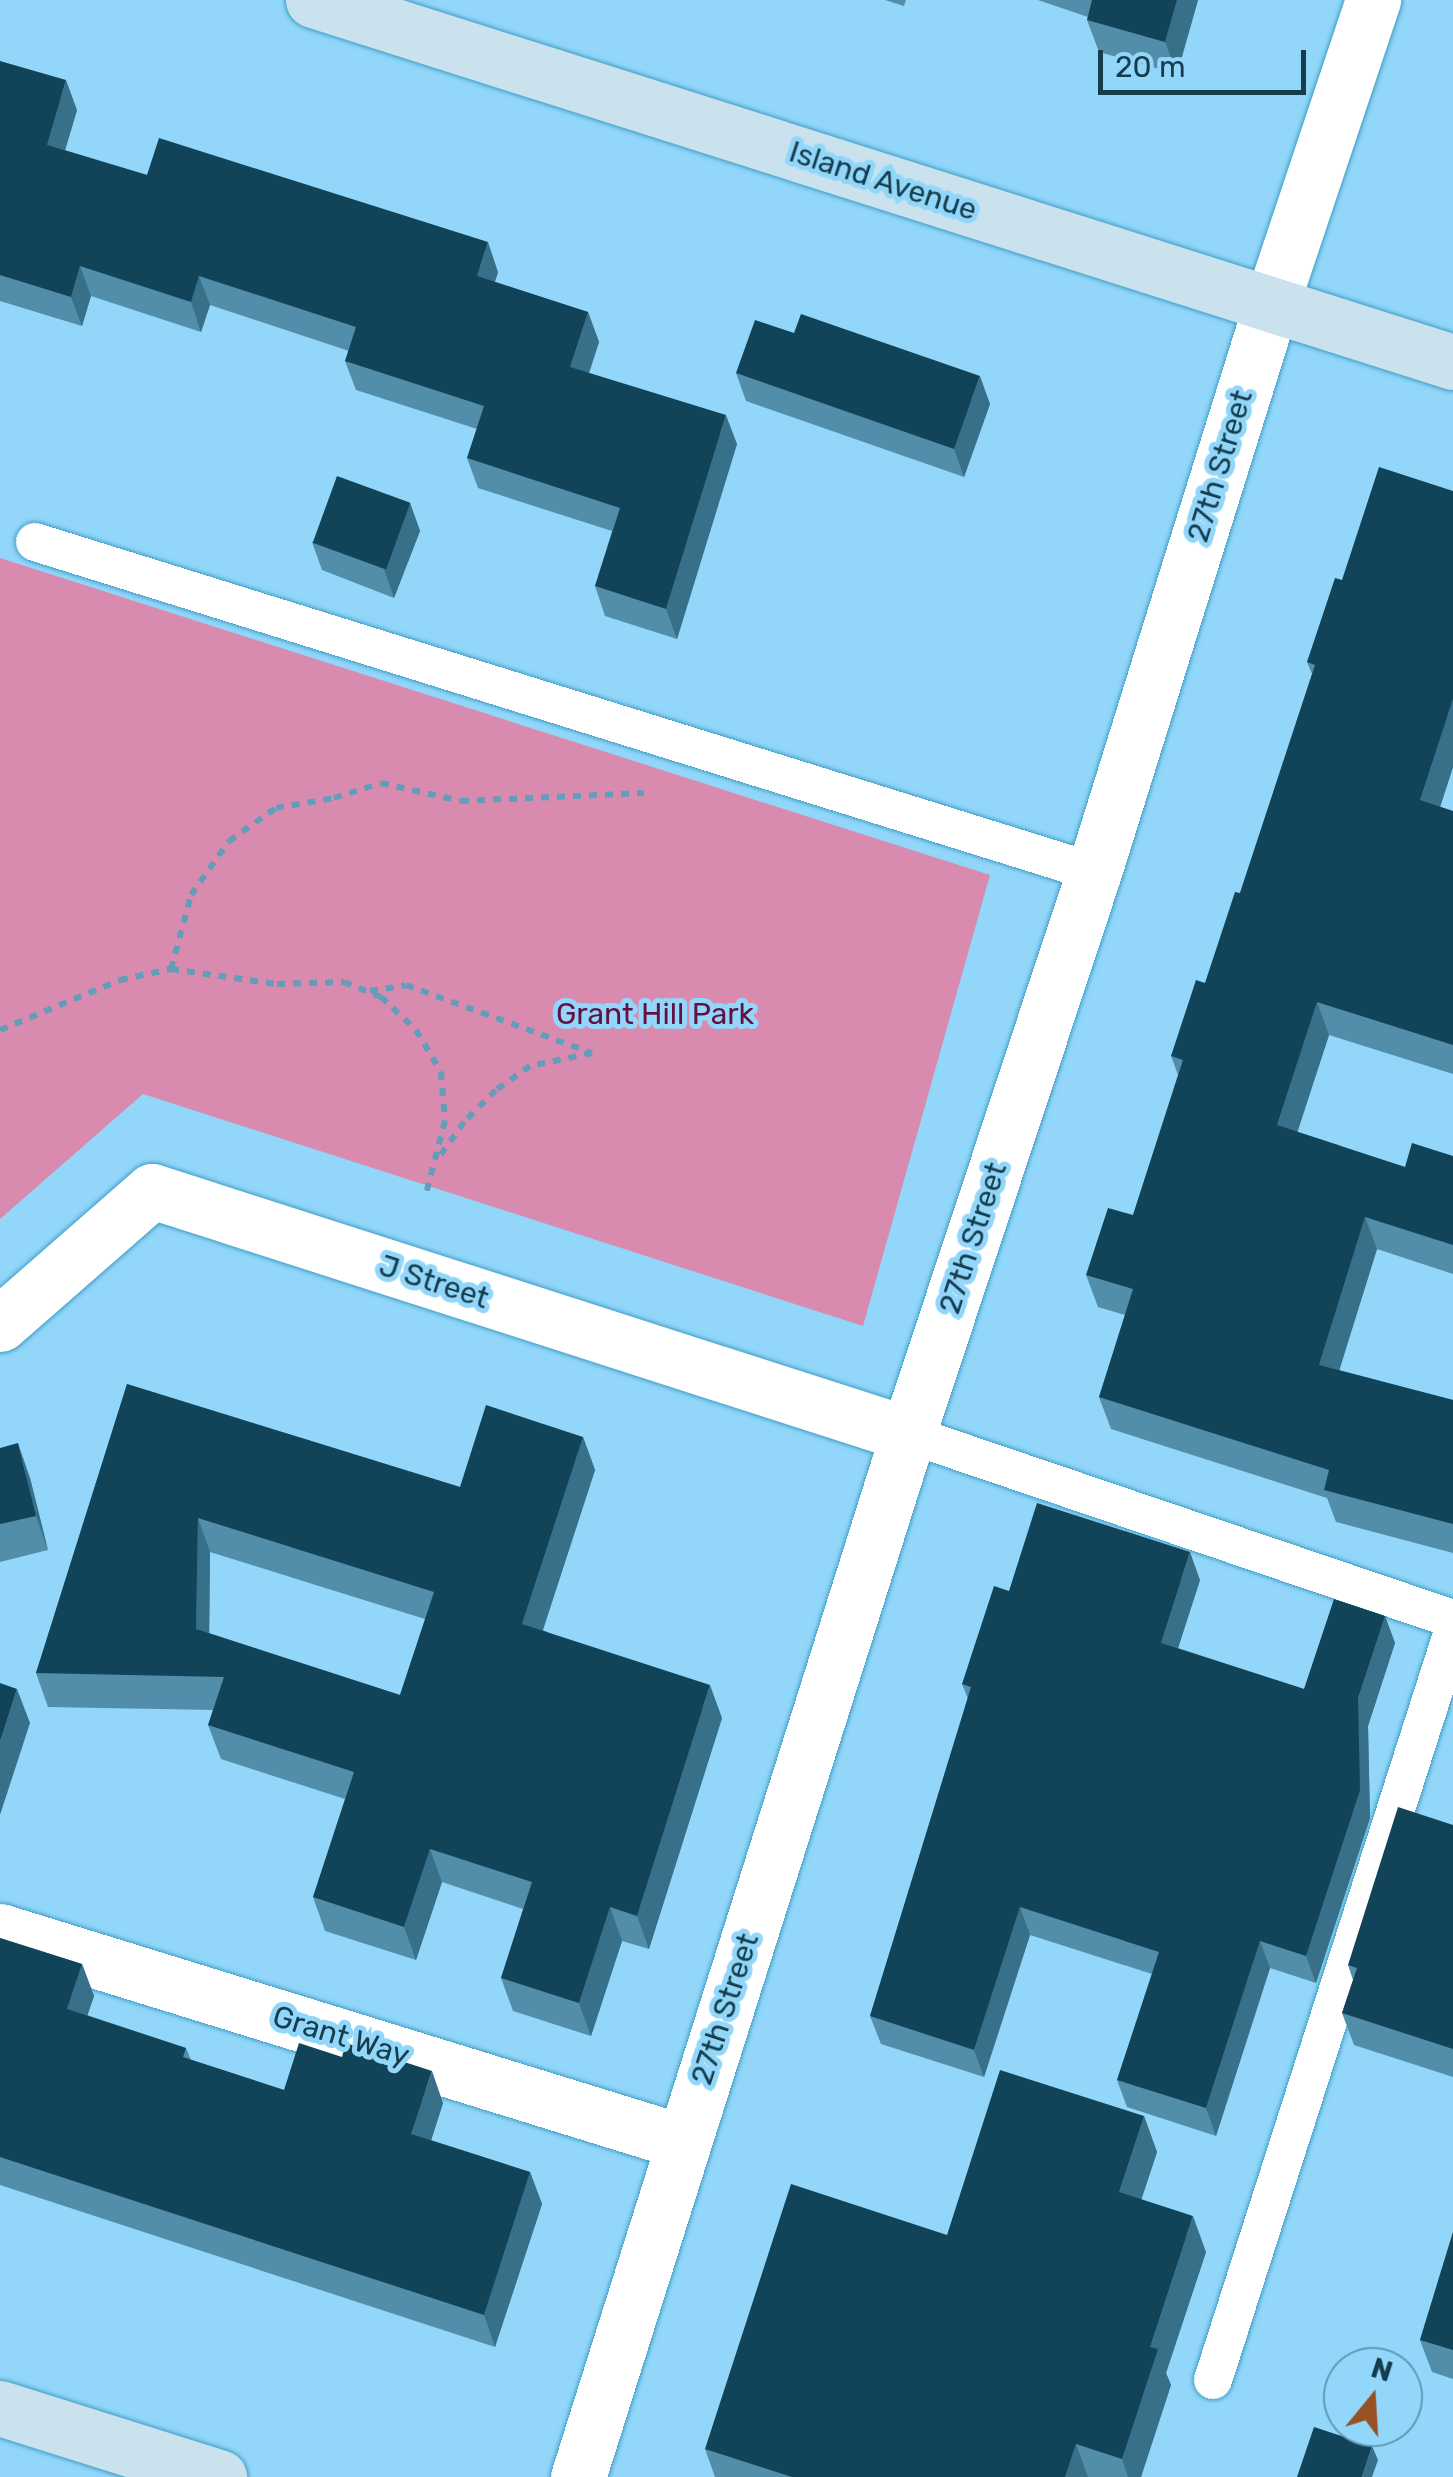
<!DOCTYPE html>
<html>
<head>
<meta charset="utf-8">
<style>
  body { margin:0 }
  #map { position:relative; width:1453px; height:2477px; overflow:hidden; background:#92d7fa; font-family:Rubik,sans-serif }
  div>[style] { position:absolute }
  [style*='--x'] { left:calc(var(--x)*1px); top:calc(var(--y)*1px); width:calc(var(--w)*1px); rotate:calc(var(--a)*1deg) }
  .green>* { inset:0; background:#d98aaf }
  .path>* { height:6px; margin-top:-3px; transform-origin:0; background:repeating-linear-gradient(90deg,#639db9 0 8px,transparent 0 16px) }
  .roads { filter:drop-shadow(0 0 2px #409dc5) drop-shadow(0 0 2px #409dc5) }
  .lane>* { height:38px; margin:-19px; padding:0 19px; transform-origin:19px; border-radius:19px; background:#fff }
  .street>* { height:55px; margin:-27.5px; padding:0 27.5px; transform-origin:27.5px; border-radius:27.5px; background:#fff }
  .secondary>* { height:55px; margin:-27.5px; padding:0 27.5px; transform-origin:27.5px; border-radius:27.5px; background:#cae2ee }
  .wall>* { inset:0; background:#528daa }
  .shaded-wall>* { inset:0; background:#386f89 }
  .building>* { inset:0; background:#114359; transform-origin:0 0 }
  span { translate:-50% -50%; white-space:nowrap; text-align:center; line-height:1.15; -webkit-text-stroke:10px #92d7fa; paint-order:stroke }
  .street-label { font-size:30px; color:#163d4e }
  .park-label { font-size:30px; color:#660f42 }
  .north { position:absolute; left:1323px; top:2347px; width:100px; height:100px; box-sizing:border-box; background:#92d7fa; border:2px solid #6099b5; border-radius:50%; rotate:18deg; font-size:28px; font-weight:700; line-height:40px; text-align:center; color:#163d4e }
  .north::after { content:''; display:block; margin:auto; width:35px; height:45px; background:#965125; clip-path:polygon(50% 0,100% 100%,50% 72%,0 100%) }
  .scale { position:absolute; left:1098px; top:50px; width:208px; height:45px; box-sizing:border-box; border:5px solid #163d4e; border-top:0; padding-left:12px; font-size:30px; line-height:35px; white-space:nowrap; color:#163d4e; -webkit-text-stroke:8px #92d7fa; paint-order:stroke }
</style>
</head>
<body>
<div id="map">
  <div class="green">
    <div style="clip-path:polygon(0 558px,990px 875px,863px 1326px,143px 1094px,0 1219px)"></div>
  </div>
  <div class="path">
    <div style="--x:171;--y:969;--w:77;--a:-74.9"></div>
    <div style="--x:191;--y:895;--w:66;--a:-54.9"></div>
    <div style="--x:229;--y:841;--w:57;--a:-35.1"></div>
    <div style="--x:276;--y:808;--w:59;--a:-9.8"></div>
    <div style="--x:334;--y:798;--w:49;--a:-17.7"></div>
    <div style="--x:381;--y:783;--w:82;--a:12.7"></div>
    <div style="--x:461;--y:801;--w:183;--a:-2.5"></div>
    <div style="--x:370;--y:991;--w:36;--a:-9"></div>
    <div style="--x:406;--y:985;--w:198;--a:20.1"></div>
    <div style="--x:592;--y:1053;--w:63;--a:168.2"></div>
    <div style="--x:530;--y:1066;--w:42;--a:144.8"></div>
    <div style="--x:496;--y:1090;--w:45;--a:135"></div>
    <div style="--x:464;--y:1122;--w:43;--a:125.5"></div>
    <div style="--x:0;--y:1030;--w:130;--a:-22.6"></div>
    <div style="--x:120;--y:980;--w:52;--a:-12.2"></div>
    <div style="--x:171;--y:969;--w:107;--a:8.1"></div>
    <div style="--x:277;--y:984;--w:67;--a:-1.7"></div>
    <div style="--x:344;--y:982;--w:40;--a:22"></div>
    <div style="--x:381;--y:997;--w:48;--a:43.3"></div>
    <div style="--x:416;--y:1030;--w:49;--a:59.2"></div>
    <div style="--x:441;--y:1072;--w:49;--a:85.3"></div>
    <div style="--x:445;--y:1121;--w:75;--a:104.6"></div>
  </div>
  <div class="roads">
    <div class="lane">
      <div style="--x:35;--y:542;--w:1109;--a:17.31"></div>
      <div style="--x:908;--y:1434;--w:576;--a:18.75"></div>
      <div style="--x:1213;--y:2380;--w:787;--a:-72.23"></div>
    </div>
    <div class="street">
      <div style="--x:0;--y:1324;--w:202;--a:-41.2"></div>
      <div style="--x:152;--y:1191;--w:794;--a:17.82"></div>
      <div style="--x:0;--y:1931;--w:715;--a:17.17"></div>
      <div style="--x:578;--y:2477;--w:1094;--a:-72.44"></div>
      <div style="--x:908;--y:1434;--w:592;--a:-71.69"></div>
      <div style="--x:1094;--y:872;--w:594;--a:-72.66"></div>
      <div style="--x:1271;--y:305;--w:322;--a:-71.5"></div>
    </div>
    <div class="secondary">
      <div style="--x:313;--y:0;--w:1196;--a:17.62"></div>
      <div style="--x:0;--y:2408;--w:230;--a:17.5"></div>
    </div>
  </div>
  <div class="wall">
    <div style="clip-path:polygon(885px 0,906px 0,904px 6px)"></div>
    <div style="clip-path:polygon(1038px 0,1198px 0,1177px 74px,1099px 52px,1087px 20px,1088px 17px)"></div>
    <div style="clip-path:polygon(0 61px,77px 110px,65px 150px,147px 175px,498px 272px,495px 282px,588px 312px,599px 342px,589px 373px,737px 444px,677px 639px,605px 616px,595px 586px,612px 531px,478px 488px,467px 458px,477px 429px,356px 390px,345px 361px,349px 351px,210px 305px,201px 332px,91px 296px,82px 326px,0 301px)"></div>
    <div style="clip-path:polygon(736px 373px,990px 404px,964px 477px,746px 401px)"></div>
    <div style="clip-path:polygon(1453px 491px,1453px 767px,1440px 807px,1453px 811px,1453px 1074px,1329px 1035px,1297px 1132px,1405px 1167px,1453px 1156px,1453px 1274px,1377px 1249px,1339px 1370px,1453px 1400px,1453px 1553px,1336px 1522px,1327px 1498px,1111px 1429px,1099px 1397px,1125px 1315px,1098px 1307px,1086px 1275px,1133px 1215px,1178px 1075px,1171px 1056px,1205px 983px,1240px 893px,1312px 674px,1307px 662px,1342px 580px)"></div>
    <div style="clip-path:polygon(410px 503px,420px 531px,394px 598px,322px 570px,312px 542px)"></div>
    <div style="clip-path:polygon(evenodd,127px 1384px,460px 1487px,583px 1437px,595px 1470px,543px 1630px,722px 1718px,649px 1949px,622px 1941px,591px 2036px,513px 2011px,501px 1978px,523px 1909px,442px 1882px,416px 1960px,325px 1931px,313px 1897px,345px 1799px,221px 1759px,208px 1725px,213px 1710px,48px 1707px,36px 1673px,127px 1384px,210px 1552px,425px 1619px,400px 1695px,209px 1633px,210px 1552px)"></div>
    <div style="clip-path:polygon(0 1448px,30px 1478px,48px 1550px,0 1562px)"></div>
    <div style="clip-path:polygon(1200px 1580px,1178px 1648px,1304px 1689px,1385px 1616px,1395px 1643px,1368px 1726px,1370px 1818px,1316px 1983px,1270px 1968px,1216px 2136px,1127px 2107px,1117px 2080px,1152px 1974px,1030px 1935px,984px 2077px,881px 2044px,870px 2016px,968px 1699px,962px 1684px,1009px 1591px)"></div>
    <div style="clip-path:polygon(1453px 1825px,1453px 2077px,1354px 2045px,1342px 2013px,1353px 1980px,1348px 1965px)"></div>
    <div style="clip-path:polygon(0 1938px,82px 1964px,94px 1996px,87px 2015px,186px 2048px,191px 2060px,284px 2090px,443px 2103px,431px 2140px,530px 2172px,542px 2204px,495px 2347px,0 2185px)"></div>
    <div style="clip-path:polygon(1144px 2116px,1157px 2152px,1141px 2200px,1206px 2252px,1166px 2373px,1171px 2385px,1141px 2477px,715px 2477px,705px 2449px)"></div>
    <div style="clip-path:polygon(1453px 2232px,1453px 2379px,1432px 2372px,1420px 2340px)"></div>
  </div>
  <div class="shaded-wall">
    <div style="clip-path:polygon(1177px 0,1198px 0,1177px 74px,1165px 42px)"></div>
    <div style="clip-path:polygon(66px 80px,77px 110px,58px 174px,47px 145px)"></div>
    <div style="clip-path:polygon(488px 242px,498px 272px,487px 305px,477px 276px)"></div>
    <div style="clip-path:polygon(80px 266px,91px 296px,82px 326px,71px 297px)"></div>
    <div style="clip-path:polygon(199px 276px,210px 305px,201px 332px,191px 302px)"></div>
    <div style="clip-path:polygon(588px 312px,599px 342px,581px 397px,570px 367px)"></div>
    <div style="clip-path:polygon(980px 376px,990px 404px,964px 477px,954px 449px)"></div>
    <div style="clip-path:polygon(726px 415px,737px 444px,677px 639px,666px 609px)"></div>
    <div style="clip-path:polygon(410px 503px,420px 531px,394px 598px,384px 569px)"></div>
    <div style="clip-path:polygon(1453px 699px,1453px 767px,1432px 832px,1420px 800px)"></div>
    <div style="clip-path:polygon(1317px 1002px,1329px 1035px,1289px 1158px,1277px 1125px)"></div>
    <div style="clip-path:polygon(1365px 1217px,1377px 1249px,1331px 1397px,1319px 1365px)"></div>
    <div style="clip-path:polygon(583px 1437px,595px 1470px,534px 1657px,522px 1624px)"></div>
    <div style="clip-path:polygon(18px 1443px,30px 1478px,48px 1550px,36px 1516px)"></div>
    <div style="clip-path:polygon(198px 1518px,210px 1552px,209px 1662px,196px 1629px)"></div>
    <div style="clip-path:polygon(1190px 1552px,1200px 1580px,1171px 1670px,1161px 1643px)"></div>
    <div style="clip-path:polygon(1385px 1616px,1395px 1643px,1368px 1726px,1370px 1818px,1316px 1983px,1306px 1956px,1358px 1698px)"></div>
    <div style="clip-path:polygon(710px 1685px,722px 1718px,649px 1949px,637px 1916px)"></div>
    <div style="clip-path:polygon(17px 1689px,30px 1723px,0 1815px,0 1742px)"></div>
    <div style="clip-path:polygon(430px 1849px,442px 1882px,416px 1960px,404px 1927px)"></div>
    <div style="clip-path:polygon(610px 1907px,622px 1941px,591px 2036px,579px 2003px)"></div>
    <div style="clip-path:polygon(1020px 1907px,1030px 1935px,984px 2077px,974px 2050px)"></div>
    <div style="clip-path:polygon(1260px 1941px,1270px 1968px,1216px 2136px,1206px 2108px)"></div>
    <div style="clip-path:polygon(82px 1964px,94px 1996px,79px 2041px,67px 2009px)"></div>
    <div style="clip-path:polygon(432px 2071px,443px 2103px,423px 2166px,411px 2134px)"></div>
    <div style="clip-path:polygon(1144px 2116px,1157px 2152px,1132px 2228px,1119px 2192px)"></div>
    <div style="clip-path:polygon(530px 2172px,542px 2204px,495px 2347px,484px 2315px)"></div>
    <div style="clip-path:polygon(1193px 2216px,1206px 2252px,1166px 2373px,1171px 2385px,1141px 2477px,1128px 2477px,1122px 2459px,1150px 2347px)"></div>
    <div style="clip-path:polygon(1076px 2444px,1088px 2477px,1065px 2477px)"></div>
    <div style="clip-path:polygon(1372px 2446px,1378px 2460px,1372px 2477px,1362px 2477px)"></div>
  </div>
  <div class="building">
    <div style="clip-path:polygon(1092px 0,1177px 0,1165px 42px,1087px 20px)"></div>
    <div style="clip-path:polygon(0 61px,66px 80px,47px 145px,147px 175px,159px 138px,488px 242px,477px 276px,588px 312px,570px 367px,726px 415px,666px 609px,595px 586px,620px 508px,467px 458px,484px 406px,345px 361px,356px 327px,199px 276px,191px 302px,80px 266px,71px 297px,0 275px)"></div>
    <div style="clip-path:polygon(801px 314px,980px 376px,954px 449px,736px 373px,755px 320px,794px 333px)"></div>
    <div style="clip-path:polygon(1379px 467px,1453px 491px,1453px 699px,1420px 800px,1453px 811px,1453px 1045px,1317px 1002px,1277px 1125px,1405px 1167px,1412px 1143px,1453px 1156px,1453px 1245px,1365px 1217px,1319px 1365px,1453px 1400px,1453px 1524px,1324px 1490px,1329px 1470px,1099px 1397px,1133px 1289px,1086px 1275px,1108px 1208px,1133px 1215px,1183px 1060px,1171px 1056px,1196px 980px,1205px 983px,1235px 892px,1240px 893px,1315px 665px,1307px 662px,1335px 578px,1342px 580px)"></div>
    <div style="left:337px;top:476px;width:78px;height:71px;rotate:20deg"></div>
    <div style="clip-path:polygon(evenodd,127px 1384px,460px 1487px,486px 1405px,583px 1437px,522px 1624px,710px 1685px,637px 1916px,610px 1907px,579px 2003px,501px 1978px,532px 1882px,430px 1849px,404px 1927px,313px 1897px,354px 1772px,208px 1725px,224px 1677px,36px 1673px,127px 1384px,198px 1518px,434px 1592px,400px 1695px,196px 1629px,198px 1518px)"></div>
    <div style="clip-path:polygon(18px 1443px,36px 1516px,0 1524px,0 1448px)"></div>
    <div style="clip-path:polygon(1037px 1503px,1190px 1552px,1161px 1643px,1304px 1689px,1334px 1599px,1385px 1616px,1358px 1698px,1360px 1790px,1306px 1956px,1260px 1941px,1206px 2108px,1117px 2080px,1159px 1952px,1020px 1907px,974px 2050px,870px 2016px,971px 1687px,962px 1684px,994px 1586px,1009px 1591px)"></div>
    <div style="clip-path:polygon(0 1683px,17px 1689px,0 1742px)"></div>
    <div style="clip-path:polygon(1398px 1807px,1453px 1825px,1453px 2049px,1342px 2013px,1357px 1968px,1348px 1965px)"></div>
    <div style="clip-path:polygon(0 1938px,82px 1964px,67px 2009px,186px 2048px,183px 2057px,284px 2090px,299px 2043px,342px 2057px,346px 2043px,432px 2071px,411px 2134px,530px 2172px,484px 2315px,0 2157px)"></div>
    <div style="clip-path:polygon(1000px 2070px,1144px 2116px,1119px 2192px,1193px 2216px,1150px 2347px,1158px 2349px,1122px 2459px,1076px 2444px,1065px 2477px,792px 2477px,705px 2449px,791px 2184px,947px 2235px)"></div>
    <div style="clip-path:polygon(1453px 2232px,1453px 2350px,1420px 2340px)"></div>
    <div style="clip-path:polygon(1314px 2427px,1372px 2446px,1362px 2477px,1297px 2477px)"></div>
  </div>
  <div class="street-label">
    <span style="left:883px;top:181px;rotate:18deg">Island Avenue</span>
    <span style="left:1220px;top:466px;rotate:-73deg">27th Street</span>
    <span style="left:973px;top:1238px;rotate:-72deg">27th Street</span>
    <span style="left:434px;top:1282px;rotate:18deg">J Street</span>
    <span style="left:725px;top:2009px;rotate:-72deg">27th Street</span>
    <span style="left:341px;top:2036px;rotate:17deg">Grant Way</span>
  </div>
  <div class="park-label">
    <span style="left:655px;top:1014px">Grant Hill Park</span>
  </div>
  <div class="north">N</div>
  <div class="scale">20 m</div>
</div>
</body>
</html>
